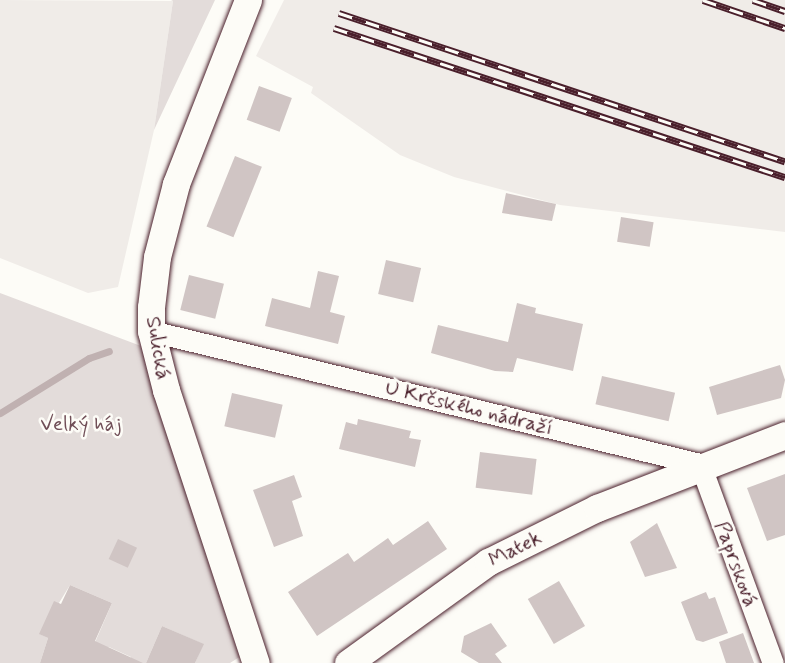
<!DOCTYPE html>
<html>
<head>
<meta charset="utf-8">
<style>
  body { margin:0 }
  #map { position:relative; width:785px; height:663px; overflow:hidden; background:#fdfcf7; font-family:Mynerve,sans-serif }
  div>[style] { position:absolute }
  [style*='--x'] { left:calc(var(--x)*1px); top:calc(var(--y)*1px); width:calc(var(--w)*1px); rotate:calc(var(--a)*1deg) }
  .built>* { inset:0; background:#f0ece8 }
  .green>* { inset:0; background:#e3dcda }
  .stream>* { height:7px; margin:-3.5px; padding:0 3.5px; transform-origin:3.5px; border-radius:3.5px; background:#c0b1b1 }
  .building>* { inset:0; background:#d0c5c4; transform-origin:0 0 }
  .roads { filter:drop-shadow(0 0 2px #4a1f2b) drop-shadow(0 0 2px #4a1f2b) }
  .minor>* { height:21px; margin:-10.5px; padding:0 10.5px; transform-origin:10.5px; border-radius:10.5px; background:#fdfcf7 }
  .tertiary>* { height:27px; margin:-13.5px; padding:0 13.5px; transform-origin:13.5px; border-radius:13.5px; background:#fdfcf7 }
  .rail>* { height:7px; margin-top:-3.5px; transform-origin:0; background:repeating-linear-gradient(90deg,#fdfcf7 0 14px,#4a1f2b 0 28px); box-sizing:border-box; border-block:2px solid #4a1f2b }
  span { translate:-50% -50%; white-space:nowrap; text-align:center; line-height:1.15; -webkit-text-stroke:5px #fdfcf7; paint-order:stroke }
  .street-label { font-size:21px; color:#4a1f2b }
  .park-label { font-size:21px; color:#704e57 }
</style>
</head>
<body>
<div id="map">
  <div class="built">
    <div style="clip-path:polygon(0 0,173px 1px,154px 130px,118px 287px,88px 293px,0 258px)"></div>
    <div style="clip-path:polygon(284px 0,785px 0,785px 232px,560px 205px,454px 177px,400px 155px,311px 93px,313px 87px,256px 56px)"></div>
  </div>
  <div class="green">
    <div style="clip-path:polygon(171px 0,215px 0,154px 130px,173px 1px)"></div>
    <div style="clip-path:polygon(0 293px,141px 346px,241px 656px,230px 663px,195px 663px,203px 644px,162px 626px,146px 663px,130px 663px,131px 657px,109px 647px,90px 654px,112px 603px,70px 585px,40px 634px,48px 638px,40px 663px,0 663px)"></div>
  </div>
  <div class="stream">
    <div style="--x:0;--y:413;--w:105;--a:-31.7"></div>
    <div style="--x:89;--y:358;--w:21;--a:-19"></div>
  </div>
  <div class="building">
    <div style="left:259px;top:86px;width:35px;height:36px;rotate:20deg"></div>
    <div style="left:235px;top:156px;width:29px;height:76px;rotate:22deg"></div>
    <div style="clip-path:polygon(506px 193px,556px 204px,552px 221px,502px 213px)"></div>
    <div style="left:621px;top:217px;width:33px;height:25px;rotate:9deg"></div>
    <div style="left:386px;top:260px;width:36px;height:35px;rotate:13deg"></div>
    <div style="clip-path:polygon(318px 271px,339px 276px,330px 312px,345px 316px,338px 344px,265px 326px,272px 298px,310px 308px)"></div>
    <div style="left:189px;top:275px;width:36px;height:36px;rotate:14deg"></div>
    <div style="clip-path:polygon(517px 303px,536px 308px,535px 313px,583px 324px,573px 371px,517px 358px,513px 372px,495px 371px,431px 353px,438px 325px,508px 342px)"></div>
    <div style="clip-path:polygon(780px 365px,785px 380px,781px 398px,717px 415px,709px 387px)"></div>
    <div style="left:602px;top:376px;width:75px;height:29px;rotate:13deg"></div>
    <div style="left:232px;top:393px;width:52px;height:34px;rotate:13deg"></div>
    <div style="clip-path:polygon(358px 419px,411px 431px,409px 438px,421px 440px,415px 467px,339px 449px,346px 422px,357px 425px)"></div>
    <div style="left:480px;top:452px;width:57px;height:36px;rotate:7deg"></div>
    <div style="clip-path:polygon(785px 474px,785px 535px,767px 541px,747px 488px)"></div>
    <div style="clip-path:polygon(294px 475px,302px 497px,292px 501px,303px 536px,274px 547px,253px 490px)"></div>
    <div style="clip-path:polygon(428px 521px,447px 549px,317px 636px,288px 592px,348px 553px,354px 562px,388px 538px,393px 545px)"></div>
    <div style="clip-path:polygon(657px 523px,677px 568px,645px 577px,630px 542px)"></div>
    <div style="left:118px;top:539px;width:21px;height:22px;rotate:25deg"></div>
    <div style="left:559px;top:581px;width:52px;height:36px;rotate:60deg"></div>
    <div style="clip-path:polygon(70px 585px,112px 603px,95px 641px,143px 663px,40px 663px,48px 638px,39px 634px,54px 601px,61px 604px)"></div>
    <div style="clip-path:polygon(706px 592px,709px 599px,715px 597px,728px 633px,703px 642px,696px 640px,681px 602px)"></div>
    <div style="clip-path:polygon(491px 623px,507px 646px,495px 654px,502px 663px,479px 663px,461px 652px,464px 636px)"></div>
    <div style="clip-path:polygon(162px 626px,204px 644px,195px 663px,146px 663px)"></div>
    <div style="clip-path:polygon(743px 633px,754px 663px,726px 663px,719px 642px)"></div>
  </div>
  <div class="roads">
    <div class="minor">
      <div style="--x:151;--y:331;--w:565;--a:13.62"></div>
      <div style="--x:700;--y:464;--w:212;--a:69.9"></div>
    </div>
    <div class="tertiary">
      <div style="--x:248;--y:0;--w:198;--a:111.4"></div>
      <div style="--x:176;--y:184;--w:75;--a:104.6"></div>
      <div style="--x:157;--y:257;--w:50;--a:96.8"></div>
      <div style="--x:151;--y:307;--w:24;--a:90"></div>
      <div style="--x:151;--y:331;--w:61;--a:75.7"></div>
      <div style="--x:166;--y:390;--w:287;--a:71.8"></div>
      <div style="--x:348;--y:663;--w:173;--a:-35.8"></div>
      <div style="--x:488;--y:562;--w:122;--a:-26.4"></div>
      <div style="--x:597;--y:508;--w:202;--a:-21.2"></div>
    </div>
  </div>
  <div class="rail">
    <div style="--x:703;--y:0;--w:87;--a:18.9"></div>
    <div style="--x:753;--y:0;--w:34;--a:19"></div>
    <div style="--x:339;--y:13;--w:470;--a:18.4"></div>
    <div style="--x:334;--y:28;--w:475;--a:18.3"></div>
  </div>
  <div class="street-label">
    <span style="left:158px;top:348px;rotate:80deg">Sulická</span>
    <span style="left:469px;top:408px;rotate:14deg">U Krčského nádraží</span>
    <span style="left:515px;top:549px;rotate:-27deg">Matek</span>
    <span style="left:736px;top:564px;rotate:70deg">Paprsková</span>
  </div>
  <div class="park-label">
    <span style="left:81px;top:424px">Velký háj</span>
  </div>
</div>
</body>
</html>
